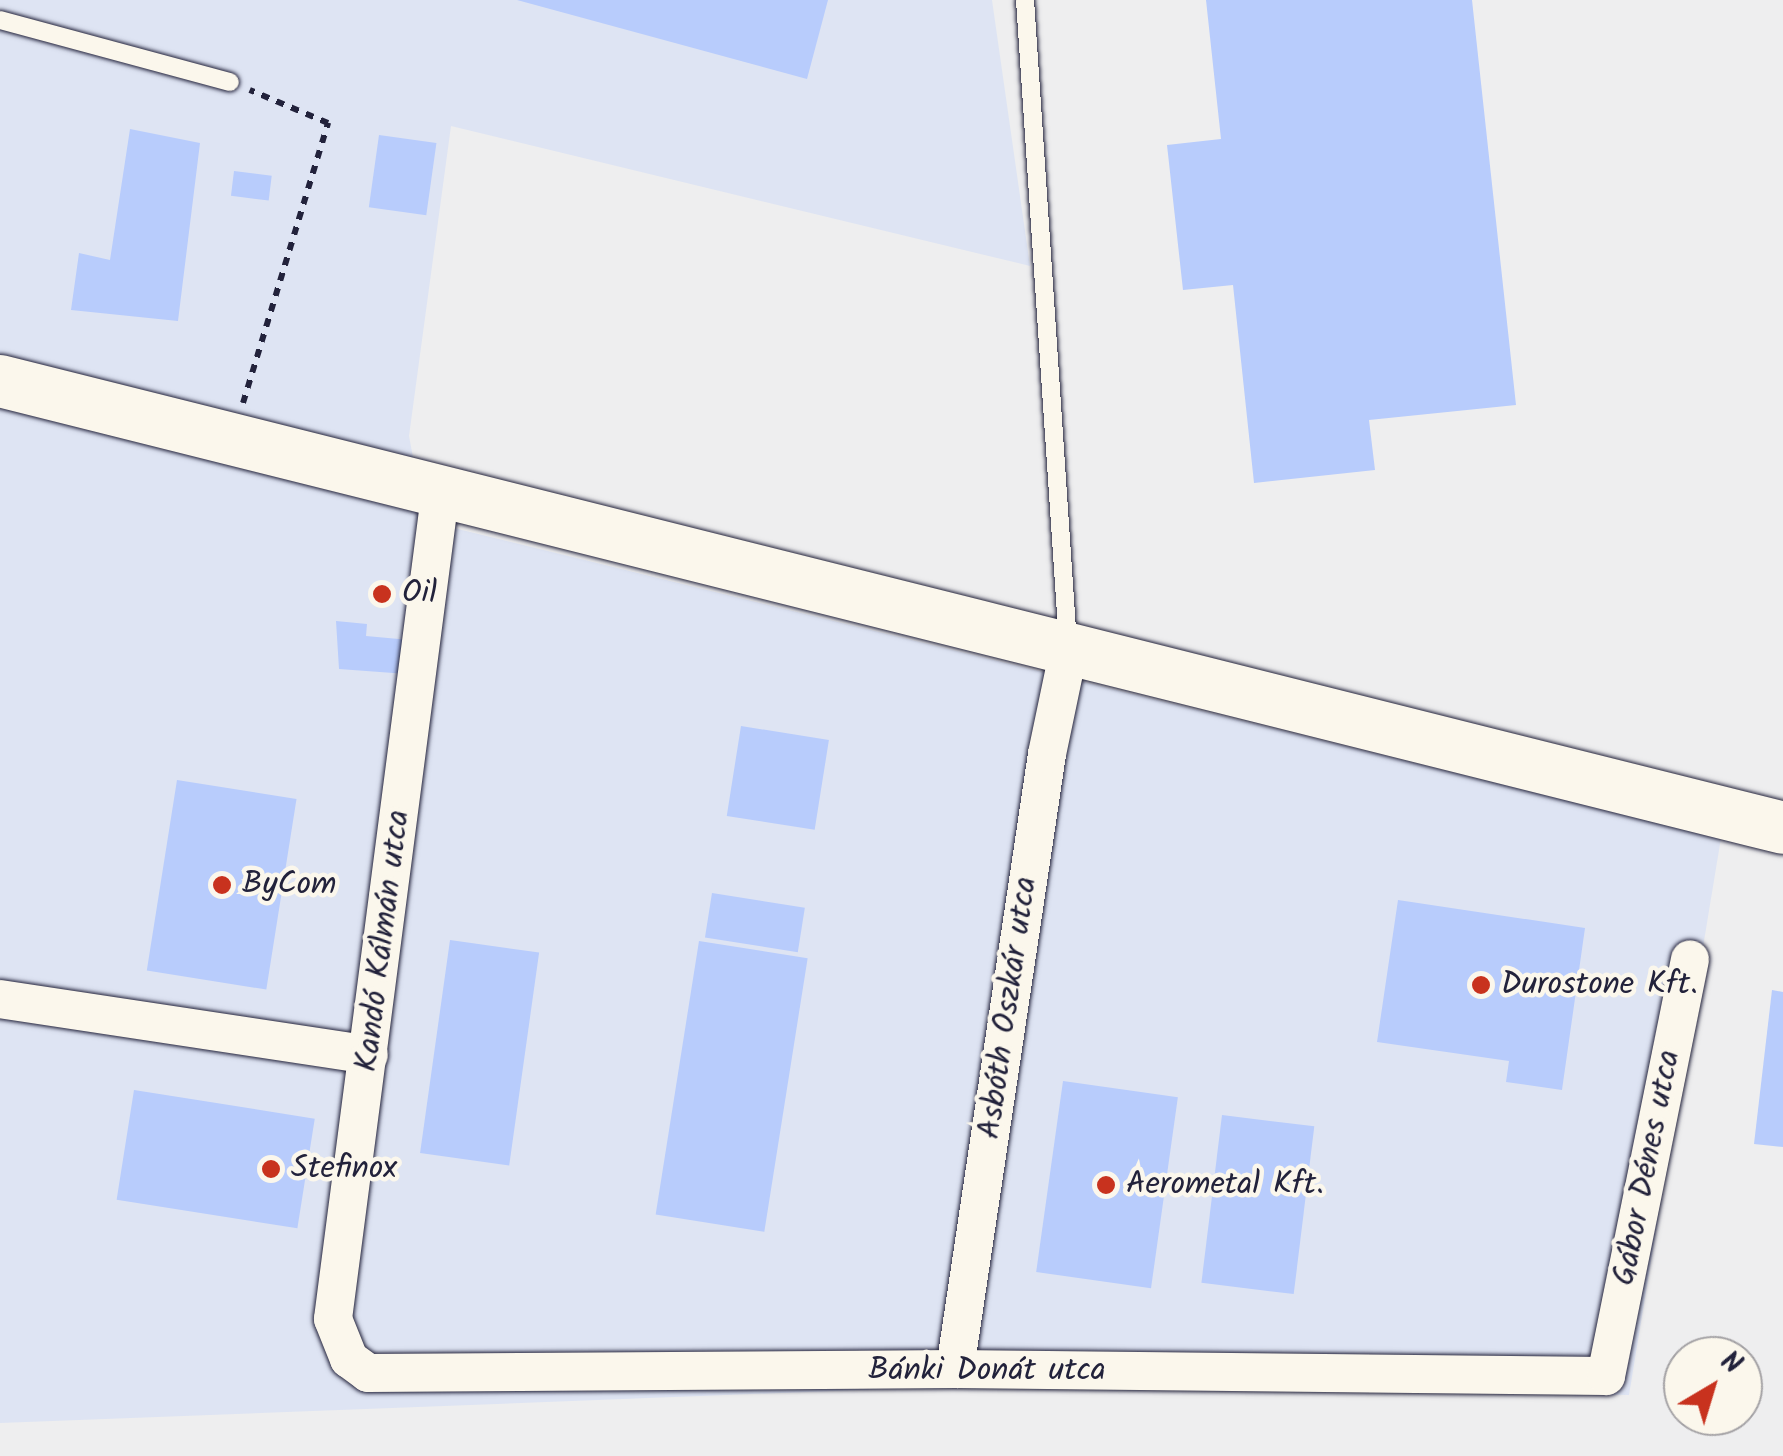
<!DOCTYPE html>
<html>
<head>
<meta charset="utf-8">
<style>
  body { margin:0 }
  #map { position:relative; width:1783px; height:1456px; overflow:hidden; background:#eeeeef; font-family:Kalam,sans-serif }
  div>[style] { position:absolute }
  [style*='--x'] { left:calc(var(--x)*1px); top:calc(var(--y)*1px); width:calc(var(--w)*1px); rotate:calc(var(--a)*1deg) }
  .built>* { inset:0; background:#dee4f3 }
  .building>* { inset:0; background:#b8ccfc; transform-origin:0 0 }
  .path>* { height:6px; margin-top:-3px; transform-origin:0; background:repeating-linear-gradient(90deg,#22223b 0 8px,transparent 0 16px) }
  .roads { filter:drop-shadow(0 0 2px #22223b) drop-shadow(0 0 2px #22223b) }
  .service>* { height:18px; margin:-9px; padding:0 9px; transform-origin:9px; border-radius:9px; background:#fbf7ec }
  .minor>* { height:38px; margin:-19px; padding:0 19px; transform-origin:19px; border-radius:19px; background:#fbf7ec }
  .secondary>* { height:52px; margin:-26px; padding:0 26px; transform-origin:26px; border-radius:26px; background:#fbf7ec }
  .dots>* { width:28px; height:28px; translate:-50% -50%; box-sizing:border-box; border:5px solid #fbf7ec; border-radius:50% }
  span { translate:-50% -50%; white-space:nowrap; text-align:center; line-height:1.15; -webkit-text-stroke:9px #fbf7ec; paint-order:stroke }
  .poi-label { font-size:32px; color:#22223b }
  .left { translate:0 -50%; text-align:left }
  .street-label { font-size:32px; color:#22223b }
  .north { position:absolute; left:1663px; top:1336px; width:100px; height:100px; box-sizing:border-box; background:#fbf7ec; border:2px solid #a4a2a5; border-radius:50%; rotate:38deg; font-size:28px; font-weight:700; line-height:40px; text-align:center; color:#22223b }
  .north::after { content:''; display:block; margin:auto; width:35px; height:45px; background:#c8321e; clip-path:polygon(50% 0,100% 100%,50% 72%,0 100%) }
</style>
</head>
<body>
<div id="map">
  <div class="built">
    <div style="clip-path:polygon(0 0,992px 0,1030px 266px,451px 126px,409px 436px,425px 521px,1721px 838px,1629px 1395px,962px 1386px,0 1423px)"></div>
  </div>
  <div class="building">
    <div style="clip-path:polygon(517px 0,828px 0,807px 79px)"></div>
    <div style="clip-path:polygon(1206px 0,1472px 0,1516px 405px,1369px 420px,1375px 470px,1254px 483px,1233px 285px,1183px 290px,1167px 145px,1221px 139px)"></div>
    <div style="clip-path:polygon(130px 129px,200px 143px,178px 321px,71px 310px,79px 253px,110px 260px)"></div>
    <div style="left:379px;top:135px;width:58px;height:73px;rotate:8deg"></div>
    <div style="left:234px;top:171px;width:38px;height:25px;rotate:7deg"></div>
    <div style="left:380px;top:582px;width:11px;height:23px;rotate:15deg"></div>
    <div style="clip-path:polygon(336px 621px,367px 624px,366px 636px,410px 640px,407px 674px,339px 669px)"></div>
    <div style="left:741px;top:726px;width:89px;height:91px;rotate:9deg"></div>
    <div style="left:177px;top:780px;width:121px;height:193px;rotate:9deg"></div>
    <div style="left:712px;top:893px;width:94px;height:45px;rotate:9deg"></div>
    <div style="clip-path:polygon(1398px 900px,1585px 928px,1562px 1090px,1506px 1082px,1509px 1061px,1377px 1042px)"></div>
    <div style="left:450px;top:940px;width:90px;height:215px;rotate:8deg"></div>
    <div style="left:699px;top:941px;width:110px;height:277px;rotate:9deg"></div>
    <div style="clip-path:polygon(1772px 990px,1783px 992px,1783px 1147px,1754px 1144px)"></div>
    <div style="left:1063px;top:1081px;width:116px;height:193px;rotate:8deg"></div>
    <div style="left:134px;top:1090px;width:183px;height:111px;rotate:9deg"></div>
    <div style="left:1222px;top:1115px;width:93px;height:169px;rotate:7deg"></div>
  </div>
  <div class="path">
    <div style="--x:243;--y:403;--w:293;--a:-73.1"></div>
    <div style="--x:328;--y:123;--w:85;--a:-157.1"></div>
  </div>
  <div class="roads">
    <div class="service">
      <div style="--x:1025;--y:0;--w:645;--a:86.18"></div>
      <div style="--x:0;--y:20;--w:238;--a:15.1"></div>
    </div>
    <div class="minor">
      <div style="--x:440;--y:496;--w:830;--a:97.41"></div>
      <div style="--x:333;--y:1319;--w:43;--a:68.2"></div>
      <div style="--x:349;--y:1359;--w:24;--a:36"></div>
      <div style="--x:368;--y:1373;--w:587;--a:-0.39"></div>
      <div style="--x:955;--y:1369;--w:651;--a:0.62"></div>
      <div style="--x:1606;--y:1376;--w:425;--a:-78.6"></div>
      <div style="--x:0;--y:999;--w:373;--a:8.6"></div>
      <div style="--x:955;--y:1369;--w:622;--a:-81.49"></div>
      <div style="--x:1047;--y:754;--w:107;--a:-78.2"></div>
    </div>
    <div class="secondary">
      <div style="--x:0;--y:381;--w:1838;--a:14.07"></div>
    </div>
  </div>
  <div class="dots">
    <div style="left:382px;top:594px;background:#c8321e"></div>
    <div style="left:222px;top:885px;background:#c8321e"></div>
    <div style="left:1481px;top:985px;background:#c8321e"></div>
    <div style="left:271px;top:1169px;background:#c8321e"></div>
    <div style="left:1106px;top:1185px;background:#c8321e"></div>
  </div>
  <div class="poi-label">
    <span class="left" style="left:402px;top:594px">Oil</span>
    <span class="left" style="left:242px;top:885px">ByCom</span>
    <span class="left" style="left:1501px;top:985px">Durostone Kft.</span>
    <span class="left" style="left:291px;top:1169px">Stefinox</span>
    <span class="left" style="left:1126px;top:1185px">Aerometal Kft.</span>
  </div>
  <div class="street-label">
    <span style="left:384px;top:941px;rotate:-83deg">Kandó Kálmán utca</span>
    <span style="left:1009px;top:1008px;rotate:-82deg">Asbóth Oszkár utca</span>
    <span style="left:1648px;top:1168px;rotate:-79deg">Gábor Dénes utca</span>
    <span style="left:987px;top:1371px">Bánki Donát utca</span>
  </div>
  <div class="north">N</div>
</div>
</body>
</html>
